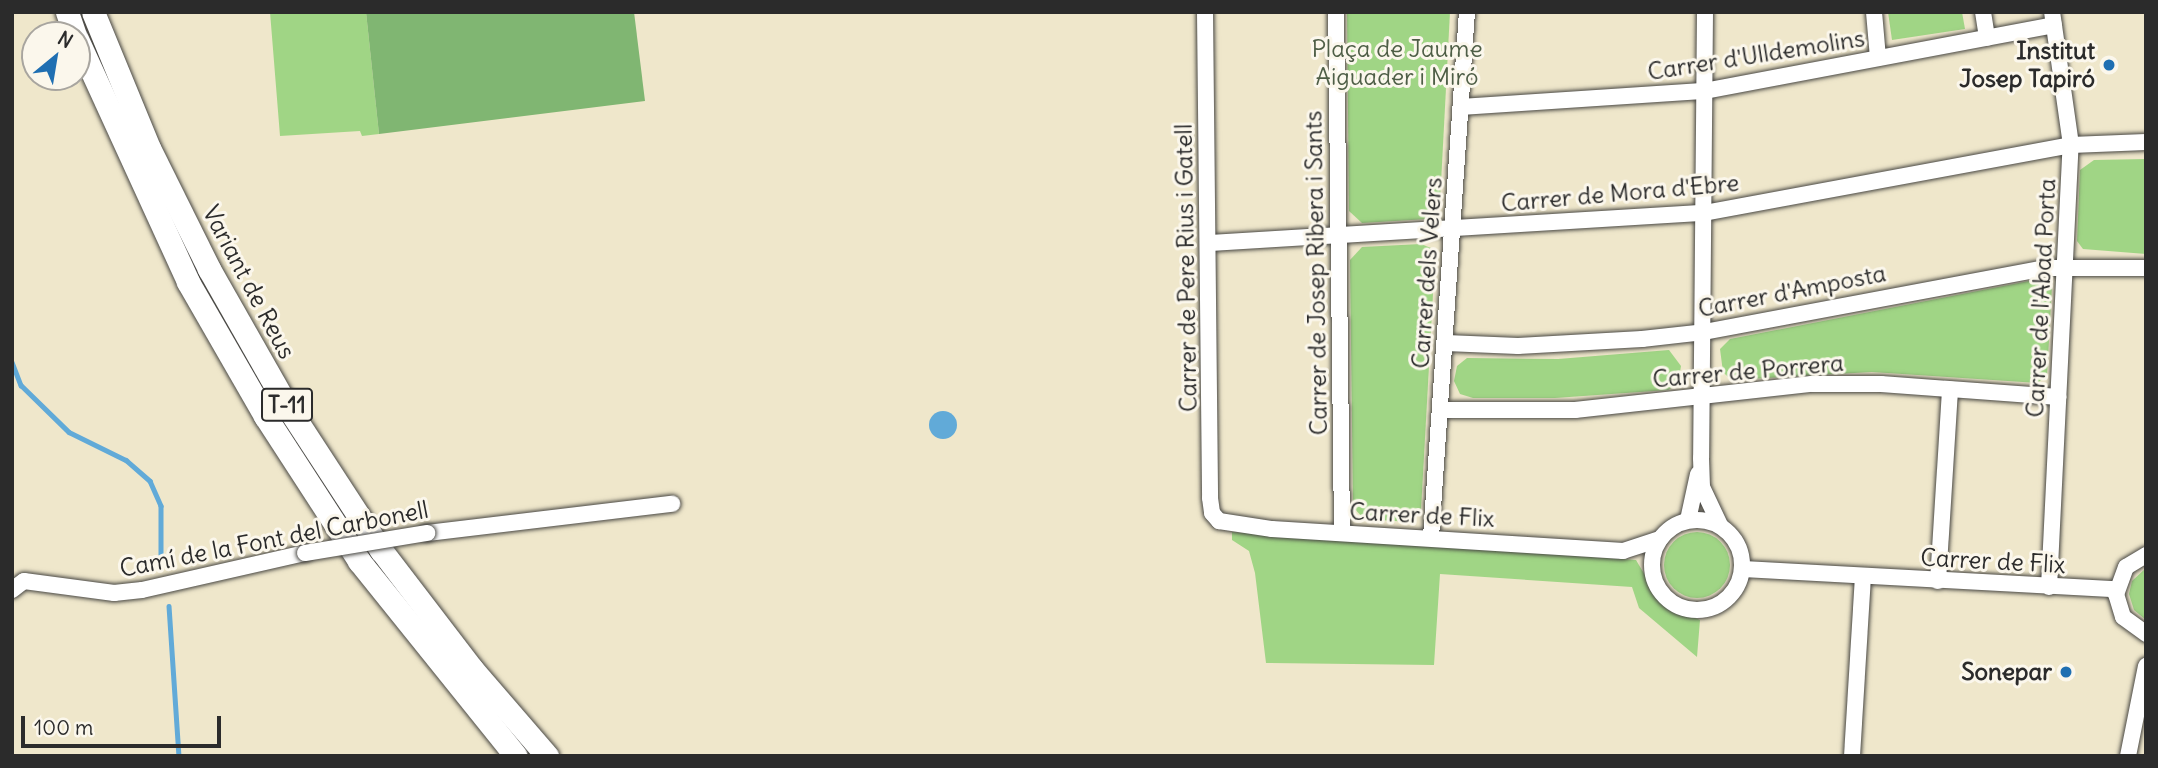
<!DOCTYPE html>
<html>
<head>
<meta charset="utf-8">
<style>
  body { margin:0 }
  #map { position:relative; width:2158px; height:768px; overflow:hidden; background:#efe7cb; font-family:Delius,sans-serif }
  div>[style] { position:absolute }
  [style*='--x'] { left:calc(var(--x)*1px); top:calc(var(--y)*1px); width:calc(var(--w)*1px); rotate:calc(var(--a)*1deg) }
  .green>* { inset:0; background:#a0d585 }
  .round { border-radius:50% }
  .forest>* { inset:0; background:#80b672 }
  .water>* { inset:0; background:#61aad8 }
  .stream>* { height:4.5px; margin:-2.25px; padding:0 2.25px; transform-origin:2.25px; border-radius:2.25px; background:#61aad8 }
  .roads { filter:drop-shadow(0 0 2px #484743) drop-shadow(0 0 2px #484743) }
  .minor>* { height:16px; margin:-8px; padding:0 8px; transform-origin:8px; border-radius:8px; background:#fff }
  .minor>.ring { margin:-8px; padding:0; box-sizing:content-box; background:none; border:16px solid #fff; border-radius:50% }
  .highway>* { height:23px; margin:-11.5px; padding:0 11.5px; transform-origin:11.5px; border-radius:11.5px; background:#fff }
  .bridges { filter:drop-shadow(0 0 2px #484743) drop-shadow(0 0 2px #484743) }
  .minor-bridge>* { height:16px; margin:-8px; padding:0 8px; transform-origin:8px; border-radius:8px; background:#fff }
  .dots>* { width:19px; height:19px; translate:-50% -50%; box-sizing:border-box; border:4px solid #fbf7ec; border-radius:50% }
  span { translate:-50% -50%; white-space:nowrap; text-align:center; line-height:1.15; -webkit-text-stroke:6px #fbf7ec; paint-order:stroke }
  .shield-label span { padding:2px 5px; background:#fbf7ec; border:2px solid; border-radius:5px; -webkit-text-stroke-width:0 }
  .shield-label { font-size:23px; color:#2b2b2b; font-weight:700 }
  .park-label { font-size:24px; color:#4e5e46 }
  .poi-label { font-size:24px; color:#2b2b2b; font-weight:700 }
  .right { translate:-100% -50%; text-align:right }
  .street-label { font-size:24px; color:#2b2b2b }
  .frame { position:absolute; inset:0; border:14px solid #2b2b2b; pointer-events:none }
  .north { position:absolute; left:21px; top:21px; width:70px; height:70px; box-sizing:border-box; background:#fbf7ec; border:2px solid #a8a59f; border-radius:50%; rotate:30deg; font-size:19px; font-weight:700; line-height:28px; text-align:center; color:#2b2b2b }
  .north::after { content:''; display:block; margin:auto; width:24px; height:32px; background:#1f6fb2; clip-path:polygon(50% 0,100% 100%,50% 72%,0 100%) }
  .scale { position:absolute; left:21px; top:716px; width:200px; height:32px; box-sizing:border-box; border:4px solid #2b2b2b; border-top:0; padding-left:9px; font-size:21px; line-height:24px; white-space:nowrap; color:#2b2b2b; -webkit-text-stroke:5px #fbf7ec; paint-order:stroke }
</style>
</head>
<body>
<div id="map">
  <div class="green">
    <div style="clip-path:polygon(270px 12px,366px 12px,379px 134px,362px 136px,360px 131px,280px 136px)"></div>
    <div style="clip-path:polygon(1347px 12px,1450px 12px,1440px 202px,1428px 219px,1362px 223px,1349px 211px)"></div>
    <div style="clip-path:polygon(1888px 12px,1962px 12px,1965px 29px,1892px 40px)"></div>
    <div style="clip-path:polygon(2146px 159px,2146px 254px,2083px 249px,2077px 241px,2080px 170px,2094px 160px)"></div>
    <div style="clip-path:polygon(1421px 244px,1431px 248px,1435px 258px,1421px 510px,1410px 522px,1364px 519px,1353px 507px,1350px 260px,1362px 247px)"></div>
    <div style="clip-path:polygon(2039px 279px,2052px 286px,2047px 376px,2037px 383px,1872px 372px,1731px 380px,1723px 372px,1720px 349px,1730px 339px)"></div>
    <div style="clip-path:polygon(1669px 350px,1681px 366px,1678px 384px,1668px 390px,1555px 398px,1473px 398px,1460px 394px,1454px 381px,1457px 366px,1467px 358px,1558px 359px)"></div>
    <div class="round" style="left:1664px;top:532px;width:66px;height:66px"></div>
    <div style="clip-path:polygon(1232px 532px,1636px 560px,1662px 604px,1700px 620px,1697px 657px,1639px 608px,1632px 587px,1440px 574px,1434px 665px,1266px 663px,1255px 573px,1249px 551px,1232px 540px)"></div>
    <div style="clip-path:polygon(2146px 568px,2146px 620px,2134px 610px,2129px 594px,2132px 581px)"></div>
  </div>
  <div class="forest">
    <div style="clip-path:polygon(366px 12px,634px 12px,645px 101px,379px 134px)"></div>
  </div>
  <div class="water">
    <div class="round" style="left:929px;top:411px;width:28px;height:28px"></div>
  </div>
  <div class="stream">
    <div style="--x:12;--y:362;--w:25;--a:69"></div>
    <div style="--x:21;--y:385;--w:67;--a:44.4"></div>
    <div style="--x:69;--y:432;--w:64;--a:26.2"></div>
    <div style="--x:126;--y:460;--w:32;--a:41"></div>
    <div style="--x:150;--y:481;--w:27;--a:66"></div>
    <div style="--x:161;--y:506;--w:55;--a:90"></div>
    <div style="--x:169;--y:606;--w:150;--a:86.2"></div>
  </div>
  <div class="roads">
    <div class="minor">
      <div style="--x:1205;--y:12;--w:486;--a:89.4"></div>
      <div style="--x:1210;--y:498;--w:15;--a:82"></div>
      <div style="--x:1212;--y:513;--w:11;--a:49"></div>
      <div style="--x:1219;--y:521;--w:54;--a:8.6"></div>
      <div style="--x:1272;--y:529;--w:352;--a:3.6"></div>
      <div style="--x:1623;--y:551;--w:39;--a:-18"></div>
      <div style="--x:1336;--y:12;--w:521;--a:89.34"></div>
      <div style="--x:1705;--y:12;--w:446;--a:90.5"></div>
      <div style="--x:1701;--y:458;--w:29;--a:88"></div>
      <div style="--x:1702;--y:487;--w:42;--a:64.7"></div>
      <div style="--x:1874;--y:12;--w:46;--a:85"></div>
      <div style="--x:1983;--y:12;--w:26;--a:81"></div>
      <div style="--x:1461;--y:107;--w:245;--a:-3.8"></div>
      <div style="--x:1705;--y:91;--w:355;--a:-10.7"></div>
      <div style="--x:1210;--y:243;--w:495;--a:-3.5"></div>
      <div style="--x:1704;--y:213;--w:373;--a:-10.5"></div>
      <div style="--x:2071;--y:145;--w:75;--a:-2.3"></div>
      <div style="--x:1446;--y:343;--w:72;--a:2.4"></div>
      <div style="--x:1518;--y:346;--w:124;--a:-3.2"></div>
      <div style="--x:1642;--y:339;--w:62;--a:-6.4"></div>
      <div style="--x:1704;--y:332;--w:348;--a:-10.6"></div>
      <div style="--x:2046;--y:268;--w:100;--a:0"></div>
      <div style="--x:1441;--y:410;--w:134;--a:0"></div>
      <div style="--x:1575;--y:410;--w:238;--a:-6.3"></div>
      <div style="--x:1812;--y:384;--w:69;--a:0"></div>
      <div style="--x:1881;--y:384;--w:178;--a:4.2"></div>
      <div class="ring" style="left:1652px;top:520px;width:74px;height:74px"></div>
      <div style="--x:1688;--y:520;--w:47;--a:-77.7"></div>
      <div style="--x:427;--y:533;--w:247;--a:-6.8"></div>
      <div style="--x:1431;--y:537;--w:526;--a:-86.08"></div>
      <div style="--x:2146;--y:555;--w:23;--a:149"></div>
      <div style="--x:2126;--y:567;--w:29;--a:110"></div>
      <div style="--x:2116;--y:594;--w:24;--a:73"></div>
      <div style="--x:2123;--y:617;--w:29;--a:36"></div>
      <div style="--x:1742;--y:569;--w:375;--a:3.1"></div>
      <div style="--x:1938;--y:581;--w:192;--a:-86.4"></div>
      <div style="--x:2049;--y:587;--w:443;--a:-87.2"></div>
      <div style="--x:2071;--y:145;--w:134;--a:-98.1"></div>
      <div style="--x:12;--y:590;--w:15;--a:-37"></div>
      <div style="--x:24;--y:581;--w:91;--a:7.6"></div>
      <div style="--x:114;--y:593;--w:28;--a:-6"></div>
      <div style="--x:142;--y:590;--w:167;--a:-12.8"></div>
      <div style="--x:1852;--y:756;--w:179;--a:-86.5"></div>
      <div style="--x:2128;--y:756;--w:92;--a:-78.7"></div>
    </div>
    <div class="highway">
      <div style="--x:67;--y:12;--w:24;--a:71"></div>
      <div style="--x:93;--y:12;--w:149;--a:67.6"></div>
      <div style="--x:150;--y:150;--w:133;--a:63.6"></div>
      <div style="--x:209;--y:269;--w:154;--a:60.4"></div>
      <div style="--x:285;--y:403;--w:176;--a:56.9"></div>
      <div style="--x:381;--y:550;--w:150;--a:52.6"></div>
      <div style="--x:472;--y:669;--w:115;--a:49.2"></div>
      <div style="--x:77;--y:39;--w:267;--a:65.4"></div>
      <div style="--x:188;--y:282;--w:155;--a:60.1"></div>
      <div style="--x:265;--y:416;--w:173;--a:57"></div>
      <div style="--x:359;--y:561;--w:250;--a:51.2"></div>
    </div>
  </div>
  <div class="bridges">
    <div class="minor-bridge">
      <div style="--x:305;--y:553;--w:124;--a:-9.3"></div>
    </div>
  </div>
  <div class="dots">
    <div style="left:2109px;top:65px;background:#1f6fb2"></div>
    <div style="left:2066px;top:672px;background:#1f6fb2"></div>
  </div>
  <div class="shield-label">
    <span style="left:287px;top:405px">T-11</span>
  </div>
  <div class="park-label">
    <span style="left:1397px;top:63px">Plaça de Jaume<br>Aiguader i Miró</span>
  </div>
  <div class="poi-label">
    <span class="right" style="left:2095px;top:65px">Institut<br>Josep Tapiró</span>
    <span class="right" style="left:2052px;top:672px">Sonepar</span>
  </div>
  <div class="street-label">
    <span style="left:1756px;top:55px;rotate:-9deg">Carrer d'Ulldemolins</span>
    <span style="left:1620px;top:193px;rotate:-5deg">Carrer de Mora d'Ebre</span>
    <span style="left:1186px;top:268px;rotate:-91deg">Carrer de Pere Rius i Gatell</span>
    <span style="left:1316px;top:273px;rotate:-91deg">Carrer de Josep Ribera i Sants</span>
    <span style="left:1427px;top:273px;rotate:-86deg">Carrer dels Velers</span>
    <span style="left:249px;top:282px;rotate:62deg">Variant de Reus</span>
    <span style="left:1792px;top:291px;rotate:-11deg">Carrer d'Amposta</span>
    <span style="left:2041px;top:298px;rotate:-87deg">Carrer de l'Abad Porta</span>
    <span style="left:1748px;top:371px;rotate:-5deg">Carrer de Porrera</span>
    <span style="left:1422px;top:515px;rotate:3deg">Carrer de Flix</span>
    <span style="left:274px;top:539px;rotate:-11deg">Camí de la Font del Carbonell</span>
    <span style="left:1993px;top:561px;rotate:3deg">Carrer de Flix</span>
  </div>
  <div class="frame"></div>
  <div class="north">N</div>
  <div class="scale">100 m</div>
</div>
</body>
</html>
